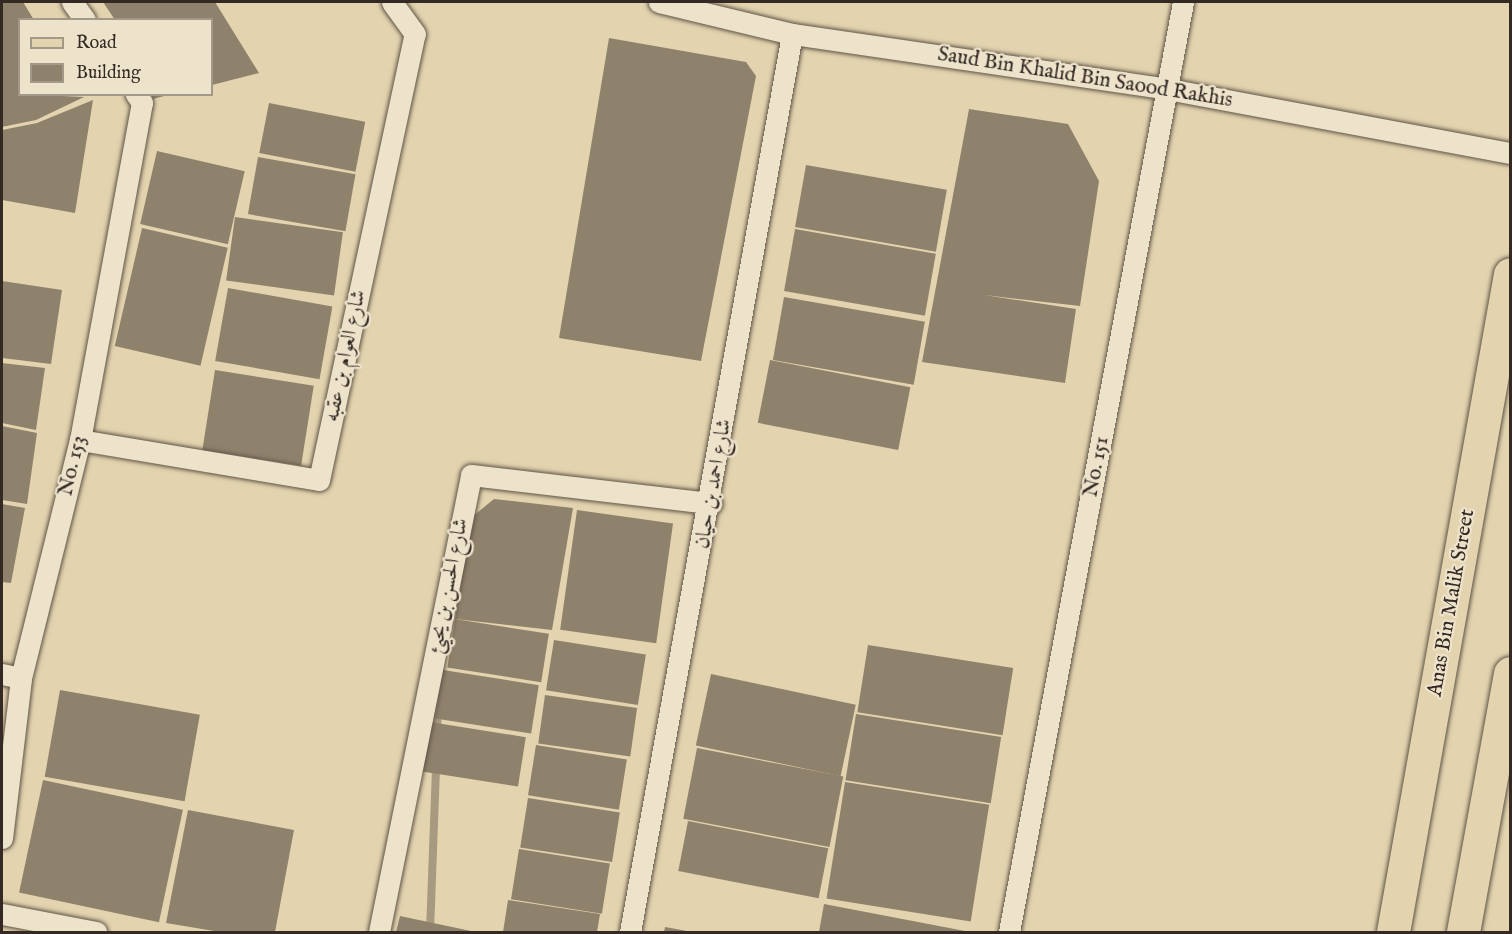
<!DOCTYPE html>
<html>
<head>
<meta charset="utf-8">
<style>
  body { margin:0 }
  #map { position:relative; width:1512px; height:934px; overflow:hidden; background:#e3d4af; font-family:"IM FELL English",Amiri,serif }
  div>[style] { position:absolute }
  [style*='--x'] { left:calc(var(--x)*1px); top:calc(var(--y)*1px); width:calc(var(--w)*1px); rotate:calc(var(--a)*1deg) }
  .stream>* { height:8px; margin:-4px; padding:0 4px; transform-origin:4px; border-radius:4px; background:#a89a80 }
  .building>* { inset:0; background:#8f826c; transform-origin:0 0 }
  .roads { filter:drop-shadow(0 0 2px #605447) drop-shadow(0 0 2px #605447) }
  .minor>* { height:21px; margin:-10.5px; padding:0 10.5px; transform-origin:10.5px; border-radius:10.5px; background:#ede3cb }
  .primary>* { height:33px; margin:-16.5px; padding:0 16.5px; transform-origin:16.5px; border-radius:16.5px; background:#e3d4af }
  span { translate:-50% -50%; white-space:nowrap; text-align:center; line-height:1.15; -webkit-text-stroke:4.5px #ede3cb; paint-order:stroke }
  .street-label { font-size:21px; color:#352924 }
  .frame { position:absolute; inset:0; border:3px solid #352924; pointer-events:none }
  .legend { position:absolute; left:18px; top:18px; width:195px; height:78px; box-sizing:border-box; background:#ede3cb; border:2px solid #a39988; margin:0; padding:8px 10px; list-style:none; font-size:18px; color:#352924 }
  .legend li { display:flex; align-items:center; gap:12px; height:30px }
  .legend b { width:30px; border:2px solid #a39988 }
</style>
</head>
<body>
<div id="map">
  <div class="stream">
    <div style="--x:437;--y:732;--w:54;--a:-87.9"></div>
    <div style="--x:430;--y:932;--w:167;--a:-87.9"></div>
  </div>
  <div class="building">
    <div style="clip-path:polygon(2px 2px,23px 2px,34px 20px,20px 20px,20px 94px,84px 97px,36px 120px,2px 127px)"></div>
    <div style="clip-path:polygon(103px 2px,215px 2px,259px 73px,212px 85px,212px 20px,115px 20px)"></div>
    <div style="clip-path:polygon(609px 38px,746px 62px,756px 76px,701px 361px,559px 338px)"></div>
    <div style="clip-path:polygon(151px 94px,168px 94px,168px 95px,153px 99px)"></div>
    <div style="clip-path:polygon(93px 100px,75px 213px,2px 200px,2px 130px,37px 123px)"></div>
    <div style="left:269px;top:103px;width:98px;height:51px;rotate:11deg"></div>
    <div style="clip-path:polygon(969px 109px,1068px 124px,1099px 181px,1080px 306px,984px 295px,1076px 309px,1065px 383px,922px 362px)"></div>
    <div style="left:157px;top:151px;width:90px;height:75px;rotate:13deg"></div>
    <div style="left:258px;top:157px;width:99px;height:58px;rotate:10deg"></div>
    <div style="left:806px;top:165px;width:143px;height:63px;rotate:10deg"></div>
    <div style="left:235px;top:217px;width:109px;height:64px;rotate:8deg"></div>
    <div style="left:142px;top:228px;width:88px;height:121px;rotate:13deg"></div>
    <div style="left:795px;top:229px;width:143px;height:63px;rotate:10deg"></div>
    <div style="clip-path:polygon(2px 281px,62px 290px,51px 364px,2px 358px)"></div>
    <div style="left:228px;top:288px;width:106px;height:74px;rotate:10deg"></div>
    <div style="left:784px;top:297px;width:143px;height:64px;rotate:10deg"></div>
    <div style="left:770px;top:360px;width:143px;height:64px;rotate:11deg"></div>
    <div style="clip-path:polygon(2px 363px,45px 368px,36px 430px,2px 423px)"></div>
    <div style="left:215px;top:370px;width:100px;height:81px;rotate:9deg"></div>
    <div style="clip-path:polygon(2px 426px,37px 433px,27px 504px,2px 500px)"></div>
    <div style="clip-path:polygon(494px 499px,573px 508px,552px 630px,455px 619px,472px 517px)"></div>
    <div style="clip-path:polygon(2px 504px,25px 508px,11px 583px,2px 582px)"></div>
    <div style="left:577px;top:510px;width:97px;height:121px;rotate:8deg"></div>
    <div style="left:455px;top:619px;width:95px;height:49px;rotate:9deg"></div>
    <div style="left:554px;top:640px;width:93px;height:51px;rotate:9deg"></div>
    <div style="left:868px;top:645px;width:147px;height:68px;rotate:9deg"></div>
    <div style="left:443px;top:670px;width:97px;height:49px;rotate:9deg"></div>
    <div style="left:711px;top:674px;width:148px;height:73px;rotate:12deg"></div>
    <div style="left:60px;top:690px;width:142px;height:88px;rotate:10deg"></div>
    <div style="left:545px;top:695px;width:93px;height:49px;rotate:8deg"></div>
    <div style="left:856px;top:714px;width:147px;height:67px;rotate:9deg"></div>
    <div style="left:430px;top:722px;width:97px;height:50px;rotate:9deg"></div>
    <div style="left:536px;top:745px;width:92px;height:51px;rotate:9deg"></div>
    <div style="left:697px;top:748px;width:149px;height:72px;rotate:11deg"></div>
    <div style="left:43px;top:780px;width:143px;height:115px;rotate:12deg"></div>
    <div style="left:845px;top:782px;width:146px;height:118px;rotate:9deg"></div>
    <div style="left:528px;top:798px;width:93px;height:50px;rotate:9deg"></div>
    <div style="clip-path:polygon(188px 810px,294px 830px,275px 932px,220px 932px,166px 923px)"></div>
    <div style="left:688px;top:821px;width:143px;height:51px;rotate:11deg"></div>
    <div style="left:519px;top:849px;width:92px;height:51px;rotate:9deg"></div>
    <div style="clip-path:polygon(508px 900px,600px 914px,597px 932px,503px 932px)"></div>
    <div style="clip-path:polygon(824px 904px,965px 931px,965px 932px,819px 932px)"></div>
    <div style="clip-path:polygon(400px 916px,471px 931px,471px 932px,396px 932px)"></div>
    <div style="clip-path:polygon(665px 927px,687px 931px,687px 932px,664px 932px)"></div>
  </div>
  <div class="roads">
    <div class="minor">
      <div style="--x:72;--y:2;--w:22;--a:54"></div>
      <div style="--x:659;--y:2;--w:137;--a:13.5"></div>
      <div style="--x:792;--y:34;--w:380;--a:8.3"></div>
      <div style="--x:1168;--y:89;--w:348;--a:10.6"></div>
      <div style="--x:80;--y:440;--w:242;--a:9.5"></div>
      <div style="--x:319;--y:480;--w:456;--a:-77.9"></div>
      <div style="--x:415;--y:34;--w:39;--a:-126"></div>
      <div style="--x:2;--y:674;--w:19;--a:12"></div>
      <div style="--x:2;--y:838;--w:161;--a:-83.2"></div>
      <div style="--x:21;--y:678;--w:245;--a:-76.1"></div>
      <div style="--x:80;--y:440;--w:343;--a:-79.6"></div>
      <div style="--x:142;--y:103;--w:11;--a:-124"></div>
      <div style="--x:2;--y:914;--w:96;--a:10.8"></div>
      <div style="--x:379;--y:932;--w:466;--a:-78.6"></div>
      <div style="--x:471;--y:475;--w:242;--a:6.7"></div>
      <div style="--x:630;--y:932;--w:912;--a:-79.77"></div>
      <div style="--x:1009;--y:932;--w:946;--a:-79.4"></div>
    </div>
    <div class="primary">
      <div style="--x:1393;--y:932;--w:668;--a:-79.92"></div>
      <div style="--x:1463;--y:932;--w:263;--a:-79.7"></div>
    </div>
  </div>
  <div class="street-label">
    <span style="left:1085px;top:78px;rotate:9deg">Saud Bin Khalid Bin Saood Rakhis</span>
    <span style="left:346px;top:356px;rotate:-78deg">شارع العوام بن عقبه</span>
    <span style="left:73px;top:466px;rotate:-77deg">No. 153</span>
    <span style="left:1097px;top:467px;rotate:-79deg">No. 151</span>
    <span style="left:714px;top:484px;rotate:-80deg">شارع احمد بن حيان</span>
    <span style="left:449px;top:586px;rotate:-79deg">شارع الحسن بن يحيئ</span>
    <span style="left:1452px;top:603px;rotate:-80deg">Anas Bin Malik Street</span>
  </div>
  <div class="frame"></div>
  <ul class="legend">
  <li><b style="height:8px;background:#e3d4af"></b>Road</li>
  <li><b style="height:16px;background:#8f826c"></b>Building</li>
  </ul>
</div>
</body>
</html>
